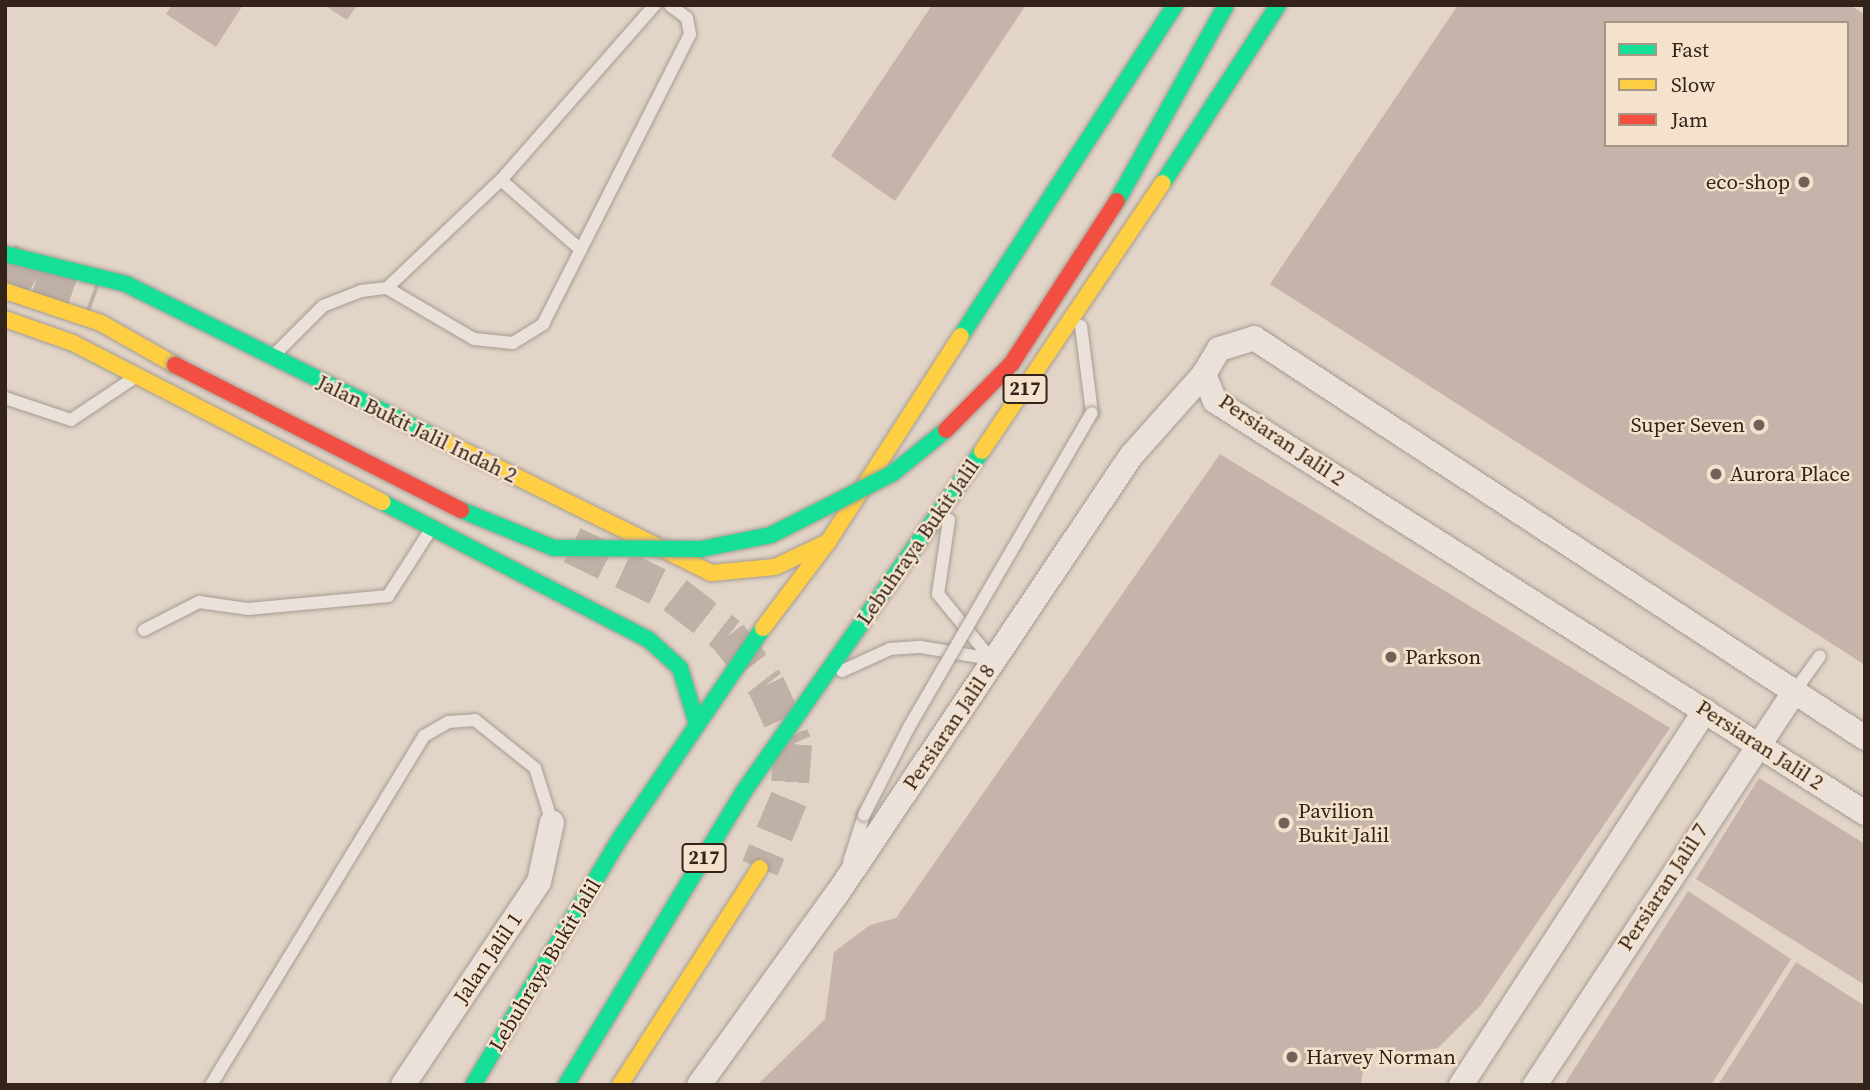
<!DOCTYPE html>
<html>
<head>
<meta charset="utf-8">
<style>
  body { margin:0 }
  #map { position:relative; width:1870px; height:1090px; overflow:hidden; background:#e2d5c8; font-family:"Source Serif 4",serif }
  div>[style] { position:absolute }
  [style*='--x'] { left:calc(var(--x)*1px); top:calc(var(--y)*1px); width:calc(var(--w)*1px); rotate:calc(var(--a)*1deg) }
  .building>* { inset:0; background:#c6b3a9 }
  .highway-tunnel>* { height:38px; margin-top:-19px; transform-origin:0; background:repeating-linear-gradient(90deg,#bfb1a5 0 38px,transparent 0 57px) }
  .roads { filter:drop-shadow(0 0 2px #a79b92) drop-shadow(0 0 2px #a79b92) }
  .lane>* { height:12px; margin:-6px; padding:0 6px; transform-origin:6px; border-radius:6px; background:#eae2da }
  .street>* { height:24px; margin:-12px; padding:0 12px; transform-origin:12px; border-radius:12px; background:#eae2da }
  .fast>* { height:16px; margin:-8px; padding:0 8px; transform-origin:8px; border-radius:8px; background:#16e098 }
  .slow>* { height:16px; margin:-8px; padding:0 8px; transform-origin:8px; border-radius:8px; background:#ffcf43 }
  .bridges { filter:drop-shadow(0 0 2px #a79b92) drop-shadow(0 0 2px #a79b92) }
  .lane-bridge>* { height:12px; margin:-6px; padding:0 6px; transform-origin:6px; border-radius:6px; background:#eae2da }
  .fast-bridge>* { height:16px; margin:-8px; padding:0 8px; transform-origin:8px; border-radius:8px; background:#16e098 }
  .jam-bridge>* { height:16px; margin:-8px; padding:0 8px; transform-origin:8px; border-radius:8px; background:#f24e42 }
  .dots>* { width:19px; height:19px; translate:-50% -50%; box-sizing:border-box; border:4px solid #f5e2cc; border-radius:50% }
  span { translate:-50% -50%; white-space:nowrap; text-align:center; line-height:1.15; -webkit-text-stroke:5px #f5e2cc; paint-order:stroke }
  .shield-label span { padding:2px 5px; background:#f5e2cc; border:2px solid; border-radius:5px; -webkit-text-stroke-width:0 }
  .shield-label { font-size:19px; color:#34231b; font-weight:700 }
  .poi-label { font-size:21px; color:#34231b }
  .right { translate:-100% -50%; text-align:right }
  .left { translate:0 -50%; text-align:left }
  .street-label { font-size:21px; color:#34231b }
  .frame { position:absolute; inset:0; border:7px solid #34231b; pointer-events:none }
  .legend { position:absolute; left:1604px; top:21px; width:245px; height:126px; box-sizing:border-box; background:#f5e2cc; border:2px solid #a89685; margin:0; padding:9px 12px; list-style:none; font-size:21px; color:#34231b }
  .legend li { display:flex; align-items:center; gap:14px; height:35px }
  .legend b { width:35px; border:2px solid #a89685 }
</style>
</head>
<body>
<div id="map">
  <div class="building">
    <div style="clip-path:polygon(172px 5px,243px 5px,216px 47px,166px 14px)"></div>
    <div style="clip-path:polygon(324px 5px,357px 5px,347px 20px)"></div>
    <div style="clip-path:polygon(932px 5px,1026px 5px,895px 201px,831px 156px)"></div>
    <div style="clip-path:polygon(evenodd,1458px 5px,1850px 5px,1865px 15px,1865px 665px,1270px 284px,1458px 5px,1606px 23px,1847px 23px,1847px 145px,1606px 145px,1606px 23px)"></div>
    <div style="clip-path:polygon(1220px 454px,1670px 728px,1481px 1005px,1438px 1048px,1409px 1052px,1366px 1048px,1361px 1085px,757px 1085px,825px 1019px,834px 952px,870px 925px,896px 918px)"></div>
    <div style="clip-path:polygon(1759px 778px,1865px 844px,1865px 985px,1696px 879px)"></div>
    <div style="clip-path:polygon(1688px 891px,1791px 959px,1711px 1085px,1564px 1085px)"></div>
    <div style="clip-path:polygon(1796px 962px,1865px 1006px,1864px 1085px,1718px 1085px)"></div>
  </div>
  <div class="highway-tunnel">
    <div style="--x:5;--y:260;--w:37;--a:34"></div>
    <div style="--x:36;--y:281;--w:61;--a:20.2"></div>
    <div style="--x:572;--y:545;--w:114;--a:25.9"></div>
    <div style="--x:675;--y:595;--w:67;--a:37.7"></div>
    <div style="--x:728;--y:636;--w:62;--a:52.2"></div>
    <div style="--x:766;--y:685;--w:65;--a:65.4"></div>
    <div style="--x:793;--y:744;--w:55;--a:94.2"></div>
    <div style="--x:789;--y:799;--w:75;--a:112.8"></div>
  </div>
  <div class="roads">
    <div class="lane">
      <div style="--x:501;--y:180;--w:106;--a:41.2"></div>
      <div style="--x:387;--y:288;--w:157;--a:-43.5"></div>
      <div style="--x:501;--y:180;--w:233;--a:-48.7"></div>
      <div style="--x:1081;--y:326;--w:88;--a:82.8"></div>
      <div style="--x:275;--y:354;--w:68;--a:-45"></div>
      <div style="--x:323;--y:306;--w:41;--a:-21.5"></div>
      <div style="--x:361;--y:291;--w:26;--a:-7"></div>
      <div style="--x:387;--y:288;--w:101;--a:30.4"></div>
      <div style="--x:474;--y:339;--w:39;--a:6"></div>
      <div style="--x:513;--y:343;--w:36;--a:-32"></div>
      <div style="--x:543;--y:324;--w:325;--a:-63.1"></div>
      <div style="--x:690;--y:34;--w:16;--a:-101"></div>
      <div style="--x:687;--y:18;--w:21;--a:-143"></div>
      <div style="--x:5;--y:398;--w:70;--a:18.4"></div>
      <div style="--x:71;--y:420;--w:76;--a:-33.7"></div>
      <div style="--x:144;--y:630;--w:62;--a:-27"></div>
      <div style="--x:199;--y:602;--w:49;--a:8.1"></div>
      <div style="--x:248;--y:609;--w:141;--a:-5.3"></div>
      <div style="--x:388;--y:596;--w:80;--a:-57.3"></div>
      <div style="--x:842;--y:671;--w:53;--a:-24.6"></div>
      <div style="--x:890;--y:649;--w:31;--a:-4"></div>
      <div style="--x:921;--y:647;--w:71;--a:9.7"></div>
      <div style="--x:991;--y:659;--w:84;--a:-129.2"></div>
      <div style="--x:938;--y:594;--w:75;--a:-81.5"></div>
      <div style="--x:1794;--y:692;--w:44;--a:-54.2"></div>
      <div style="--x:849;--y:862;--w:49;--a:-72.3"></div>
      <div style="--x:211;--y:1085;--w:409;--a:-58.6"></div>
      <div style="--x:424;--y:736;--w:28;--a:-30"></div>
      <div style="--x:448;--y:722;--w:27;--a:-4"></div>
      <div style="--x:475;--y:720;--w:77;--a:38.7"></div>
      <div style="--x:535;--y:768;--w:57;--a:72.5"></div>
    </div>
    <div class="street">
      <div style="--x:1204;--y:374;--w:29;--a:68"></div>
      <div style="--x:1215;--y:401;--w:770;--a:32.37"></div>
      <div style="--x:403;--y:1085;--w:244;--a:-56.2"></div>
      <div style="--x:539;--y:882;--w:61;--a:-77.8"></div>
      <div style="--x:699;--y:1085;--w:236;--a:-54.2"></div>
      <div style="--x:837;--y:894;--w:528;--a:-56.13"></div>
      <div style="--x:1131;--y:456;--w:110;--a:-48.3"></div>
      <div style="--x:1204;--y:374;--w:29;--a:-59"></div>
      <div style="--x:1219;--y:349;--w:37;--a:-17"></div>
      <div style="--x:1254;--y:338;--w:730;--a:33.21"></div>
      <div style="--x:1461;--y:1085;--w:447;--a:-56.9"></div>
      <div style="--x:1535;--y:1085;--w:471;--a:-56.6"></div>
    </div>
    <div class="fast">
      <div style="--x:1163;--y:183;--w:212;--a:-57.1"></div>
      <div style="--x:5;--y:254;--w:125;--a:13.9"></div>
      <div style="--x:126;--y:284;--w:346;--a:26.3"></div>
      <div style="--x:961;--y:336;--w:394;--a:-57.1"></div>
      <div style="--x:382;--y:502;--w:299;--a:27.3"></div>
      <div style="--x:648;--y:639;--w:43;--a:42.2"></div>
      <div style="--x:680;--y:668;--w:59;--a:73.1"></div>
      <div style="--x:473;--y:1085;--w:289;--a:-59.2"></div>
      <div style="--x:621;--y:837;--w:253;--a:-55.8"></div>
      <div style="--x:566;--y:1085;--w:344;--a:-58.8"></div>
      <div style="--x:744;--y:791;--w:415;--a:-55"></div>
    </div>
    <div class="slow">
      <div style="--x:5;--y:291;--w:101;--a:18.4"></div>
      <div style="--x:101;--y:323;--w:85;--a:29.6"></div>
      <div style="--x:5;--y:319;--w:72;--a:19.4"></div>
      <div style="--x:73;--y:343;--w:348;--a:27.2"></div>
      <div style="--x:436;--y:437;--w:307;--a:26.3"></div>
      <div style="--x:711;--y:573;--w:64;--a:-5.4"></div>
      <div style="--x:775;--y:567;--w:59;--a:-25.3"></div>
      <div style="--x:982;--y:451;--w:323;--a:-56"></div>
      <div style="--x:763;--y:628;--w:108;--a:-52.9"></div>
      <div style="--x:828;--y:542;--w:245;--a:-57.2"></div>
      <div style="--x:620;--y:1085;--w:258;--a:-57.2"></div>
    </div>
  </div>
  <div class="bridges">
    <div class="lane-bridge">
      <div style="--x:864;--y:815;--w:99;--a:-62.9"></div>
      <div style="--x:909;--y:727;--w:363;--a:-59.8"></div>
    </div>
    <div class="fast-bridge">
      <div style="--x:1117;--y:201;--w:222;--a:-60.9"></div>
      <div style="--x:461;--y:510;--w:100;--a:22.2"></div>
      <div style="--x:554;--y:548;--w:147;--a:0.4"></div>
      <div style="--x:701;--y:549;--w:71;--a:-11.3"></div>
      <div style="--x:771;--y:535;--w:137;--a:-26.9"></div>
      <div style="--x:893;--y:473;--w:68;--a:-39.1"></div>
    </div>
    <div class="jam-bridge">
      <div style="--x:175;--y:365;--w:321;--a:26.9"></div>
      <div style="--x:946;--y:430;--w:94;--a:-45.4"></div>
      <div style="--x:1012;--y:363;--w:193;--a:-57.1"></div>
    </div>
  </div>
  <div class="dots">
    <div style="left:1804px;top:182px;background:#716158"></div>
    <div style="left:1759px;top:425px;background:#716158"></div>
    <div style="left:1716px;top:474px;background:#716158"></div>
    <div style="left:1391px;top:657px;background:#716158"></div>
    <div style="left:1284px;top:823px;background:#716158"></div>
    <div style="left:1292px;top:1057px;background:#716158"></div>
  </div>
  <div class="shield-label">
    <span style="left:1025px;top:389px">217</span>
    <span style="left:704px;top:858px">217</span>
  </div>
  <div class="poi-label">
    <span class="right" style="left:1790px;top:182px">eco-shop</span>
    <span class="right" style="left:1745px;top:425px">Super Seven</span>
    <span class="left" style="left:1730px;top:474px">Aurora Place</span>
    <span class="left" style="left:1405px;top:657px">Parkson</span>
    <span class="left" style="left:1298px;top:823px">Pavilion<br>Bukit Jalil</span>
    <span class="left" style="left:1306px;top:1057px">Harvey Norman</span>
  </div>
  <div class="street-label">
    <span style="left:417px;top:429px;rotate:26deg">Jalan Bukit Jalil Indah 2</span>
    <span style="left:1282px;top:440px;rotate:34deg">Persiaran Jalil 2</span>
    <span style="left:918px;top:542px;rotate:-55deg">Lebuhraya Bukit Jalil</span>
    <span style="left:949px;top:727px;rotate:-56deg">Persiaran Jalil 8</span>
    <span style="left:1760px;top:745px;rotate:33deg">Persiaran Jalil 2</span>
    <span style="left:1663px;top:887px;rotate:-57deg">Persiaran Jalil 7</span>
    <span style="left:488px;top:958px;rotate:-56deg">Jalan Jalil 1</span>
    <span style="left:545px;top:965px;rotate:-59deg">Lebuhraya Bukit Jalil</span>
  </div>
  <div class="frame"></div>
  <ul class="legend">
  <li><b style="height:9px;background:#16e098"></b>Fast</li>
  <li><b style="height:9px;background:#ffcf43"></b>Slow</li>
  <li><b style="height:9px;background:#f24e42"></b>Jam</li>
  </ul>
</div>
</body>
</html>
